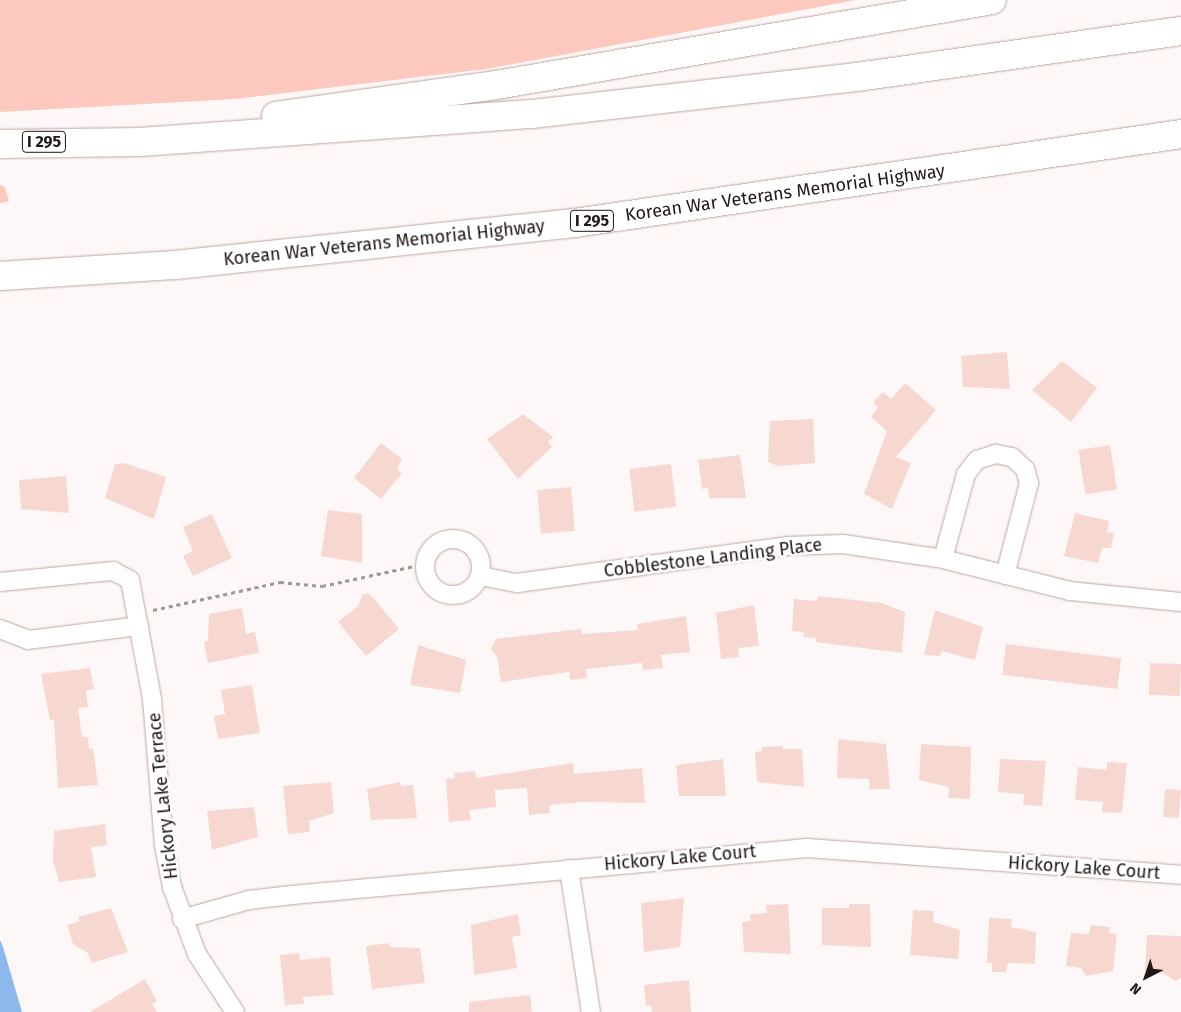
<!DOCTYPE html>
<html>
<head>
<meta charset="utf-8">
<style>
  body { margin:0 }
  #map { position:relative; width:1181px; height:1012px; overflow:hidden; background:#fdf8f7; font-family:"Fira Sans",sans-serif }
  div>[style] { position:absolute }
  [style*='--x'] { left:calc(var(--x)*1px); top:calc(var(--y)*1px); width:calc(var(--w)*1px); rotate:calc(var(--a)*1deg) }
  .green>* { inset:0; background:#fdc8be }
  .water>* { inset:0; background:#8cb9ed }
  .building>* { inset:0; background:#f6d8d1; transform-origin:0 0 }
  .path>* { height:3px; margin-top:-1.5px; transform-origin:0; background:repeating-linear-gradient(90deg,#9f9897 0 4px,transparent 0 8px) }
  .roads { filter:drop-shadow(0 0 1px #bda6a1) drop-shadow(0 0 1px #bda6a1) }
  .street>* { height:18px; margin:-9px; padding:0 9px; transform-origin:9px; border-radius:9px; background:#fff }
  .street>.ring { margin:-9px; padding:0; box-sizing:content-box; background:none; border:18px solid #fff; border-radius:50% }
  .highway>* { height:28px; margin:-14px; padding:0 14px; transform-origin:14px; border-radius:14px; background:#fff }
  span { translate:-50% -50%; white-space:nowrap; text-align:center; line-height:1.15; -webkit-text-stroke:5px #fff; paint-order:stroke }
  .shield-label span { padding:1px 4px; background:#fff; border:1px solid; border-radius:4px; -webkit-text-stroke-width:0 }
  .shield-label { font-size:16px; color:#211817; font-weight:700 }
  .street-label { font-size:18px; color:#211817 }
  .north { position:absolute; left:1121px; top:952px; width:50px; height:50px; -webkit-text-stroke:4px #fff; paint-order:stroke; rotate:221deg; font-size:14px; font-weight:700; line-height:20px; text-align:center; color:#211817 }
  .north::after { content:''; display:block; margin:auto; width:18px; height:22px; background:#211817; clip-path:polygon(50% 0,100% 100%,50% 72%,0 100%) }
</style>
</head>
<body>
<div id="map">
  <div class="green">
    <div style="clip-path:polygon(0 0,856px 0,486px 69px,235px 99px,0 112px)"></div>
    <div style="clip-path:polygon(0 185px,5px 187px,9px 201px,0 203px)"></div>
  </div>
  <div class="water">
    <div style="clip-path:polygon(0 940px,3px 947px,22px 1012px,0 1012px)"></div>
  </div>
  <div class="building">
    <div style="clip-path:polygon(1007px 352px,1010px 389px,963px 387px,961px 356px)"></div>
    <div style="clip-path:polygon(1062px 361px,1097px 388px,1071px 422px,1032px 390px)"></div>
    <div style="clip-path:polygon(905px 383px,936px 410px,896px 457px,911px 463px,892px 509px,864px 494px,887px 431px,871px 417px,878px 407px,873px 402px,883px 392px,891px 399px)"></div>
    <div style="clip-path:polygon(523px 414px,553px 437px,548px 442px,552px 447px,518px 479px,487px 439px)"></div>
    <div style="clip-path:polygon(813px 419px,815px 463px,778px 466px,768px 462px,770px 421px)"></div>
    <div style="clip-path:polygon(381px 443px,402px 459px,397px 469px,402px 473px,381px 499px,354px 478px)"></div>
    <div style="left:1110px;top:445px;width:45px;height:32px;rotate:81deg"></div>
    <div style="clip-path:polygon(740px 455px,746px 498px,709px 498px,708px 488px,702px 489px,698px 460px)"></div>
    <div style="clip-path:polygon(124px 463px,166px 477px,154px 519px,105px 498px,115px 464px)"></div>
    <div style="left:671px;top:464px;width:43px;height:42px;rotate:83deg"></div>
    <div style="clip-path:polygon(66px 476px,69px 513px,21px 509px,19px 480px)"></div>
    <div style="left:571px;top:487px;width:44px;height:34px;rotate:85deg"></div>
    <div style="clip-path:polygon(328px 510px,362px 514px,362px 563px,321px 556px)"></div>
    <div style="clip-path:polygon(1075px 513px,1109px 521px,1107px 532px,1114px 533px,1111px 548px,1102px 548px,1098px 563px,1064px 556px)"></div>
    <div style="clip-path:polygon(212px 514px,232px 558px,193px 576px,183px 556px,193px 551px,183px 527px)"></div>
    <div style="clip-path:polygon(363px 594px,370px 594px,399px 629px,366px 656px,338px 622px,358px 606px)"></div>
    <div style="clip-path:polygon(818px 596px,882px 603px,905px 612px,902px 653px,816px 642px,816px 638px,803px 637px,804px 632px,792px 631px,794px 599px,817px 601px)"></div>
    <div style="clip-path:polygon(754px 605px,759px 646px,738px 648px,739px 657px,721px 659px,716px 613px)"></div>
    <div style="clip-path:polygon(242px 608px,246px 634px,255px 632px,259px 653px,208px 663px,204px 642px,208px 641px,209px 614px)"></div>
    <div style="clip-path:polygon(935px 610px,983px 627px,975px 660px,942px 651px,940px 656px,924px 655px)"></div>
    <div style="clip-path:polygon(686px 616px,690px 652px,661px 655px,663px 668px,643px 670px,642px 663px,586px 669px,587px 678px,570px 680px,569px 672px,501px 682px,497px 656px,491px 649px,496px 639px,581px 629px,582px 634px,638px 630px,637px 624px)"></div>
    <div style="left:1006px;top:644px;width:116px;height:31px;rotate:7deg"></div>
    <div style="clip-path:polygon(418px 645px,466px 660px,460px 693px,410px 685px)"></div>
    <div style="left:1150px;top:663px;width:31px;height:32px;rotate:2deg"></div>
    <div style="clip-path:polygon(90px 668px,94px 689px,86px 690px,88px 707px,78px 708px,82px 737px,88px 737px,89px 749px,93px 748px,98px 785px,58px 788px,54px 720px,50px 720px,41px 674px)"></div>
    <div style="clip-path:polygon(252px 685px,260px 733px,218px 739px,214px 716px,225px 714px,221px 690px)"></div>
    <div style="clip-path:polygon(838px 739px,886px 744px,890px 789px,869px 789px,869px 779px,837px 778px)"></div>
    <div style="clip-path:polygon(921px 744px,971px 747px,970px 799px,948px 798px,949px 787px,919px 780px)"></div>
    <div style="clip-path:polygon(783px 746px,783px 749px,802px 749px,804px 787px,757px 782px,755px 752px,762px 751px,762px 747px)"></div>
    <div style="clip-path:polygon(723px 759px,726px 796px,679px 796px,676px 765px)"></div>
    <div style="clip-path:polygon(1000px 759px,1046px 761px,1042px 806px,1023px 805px,1024px 794px,998px 792px)"></div>
    <div style="clip-path:polygon(1107px 762px,1127px 763px,1122px 813px,1102px 812px,1103px 802px,1075px 800px,1078px 767px,1107px 770px)"></div>
    <div style="clip-path:polygon(573px 763px,574px 774px,642px 768px,645px 803px,584px 802px,549px 805px,550px 813px,529px 815px,527px 788px,495px 790px,496px 807px,469px 810px,471px 820px,449px 822px,446px 779px,455px 778px,454px 773px,475px 771px,476px 778px)"></div>
    <div style="clip-path:polygon(331px 782px,334px 813px,309px 821px,310px 832px,288px 834px,283px 786px)"></div>
    <div style="clip-path:polygon(400px 782px,401px 786px,413px 785px,417px 818px,371px 820px,367px 789px)"></div>
    <div style="left:1165px;top:789px;width:16px;height:28px;rotate:4deg"></div>
    <div style="clip-path:polygon(254px 807px,258px 837px,212px 850px,207px 811px)"></div>
    <div style="clip-path:polygon(105px 824px,107px 845px,91px 847px,96px 877px,59px 882px,53px 860px,54px 831px)"></div>
    <div style="clip-path:polygon(684px 898px,680px 947px,644px 952px,641px 903px)"></div>
    <div style="clip-path:polygon(788px 904px,791px 954px,744px 952px,742px 922px,751px 921px,750px 914px,767px 913px,766px 905px)"></div>
    <div style="clip-path:polygon(849px 904px,870px 904px,871px 947px,822px 945px,822px 908px,849px 908px)"></div>
    <div style="clip-path:polygon(111px 908px,128px 952px,92px 963px,88px 953px,73px 944px,67px 925px,80px 921px,78px 917px)"></div>
    <div style="clip-path:polygon(913px 910px,934px 911px,933px 922px,960px 930px,958px 959px,910px 955px)"></div>
    <div style="clip-path:polygon(518px 914px,521px 935px,512px 937px,517px 968px,474px 975px,471px 925px)"></div>
    <div style="clip-path:polygon(989px 918px,1012px 919px,1011px 927px,1036px 932px,1035px 964px,1008px 963px,1006px 972px,992px 972px,992px 963px,987px 963px)"></div>
    <div style="clip-path:polygon(1091px 925px,1110px 927px,1109px 933px,1117px 934px,1113px 971px,1086px 976px,1081px 968px,1066px 966px,1071px 933px,1089px 934px)"></div>
    <div style="clip-path:polygon(1147px 935px,1181px 936px,1181px 977px,1176px 981px,1161px 972px,1145px 970px)"></div>
    <div style="clip-path:polygon(389px 943px,389px 947px,420px 948px,425px 983px,372px 989px,366px 946px)"></div>
    <div style="clip-path:polygon(299px 953px,300px 960px,330px 957px,333px 995px,303px 997px,304px 1004px,285px 1005px,280px 955px)"></div>
    <div style="clip-path:polygon(145px 979px,157px 1001px,152px 1004px,157px 1012px,90px 1012px)"></div>
    <div style="clip-path:polygon(689px 980px,691px 1012px,652px 1012px,651px 1005px,646px 1006px,644px 985px)"></div>
    <div style="clip-path:polygon(530px 995px,532px 1012px,469px 1012px,469px 1002px)"></div>
  </div>
  <div class="path">
    <div style="--x:153;--y:610;--w:130;--a:-12.4"></div>
    <div style="--x:280;--y:582;--w:42;--a:5.4"></div>
    <div style="--x:322;--y:586;--w:104;--a:-12.2"></div>
  </div>
  <div class="roads">
    <div class="street">
      <div class="ring" style="left:425px;top:539px;width:38px;height:38px"></div>
      <div style="--x:943;--y:559;--w:88;--a:-74.9"></div>
      <div style="--x:966;--y:474;--w:18;--a:-52"></div>
      <div style="--x:977;--y:460;--w:20;--a:-18"></div>
      <div style="--x:996;--y:454;--w:16;--a:11"></div>
      <div style="--x:1012;--y:457;--w:18;--a:43"></div>
      <div style="--x:1025;--y:469;--w:15;--a:74"></div>
      <div style="--x:1029;--y:483;--w:95;--a:104.6"></div>
      <div style="--x:480;--y:576;--w:38;--a:11"></div>
      <div style="--x:517;--y:583;--w:274;--a:-7.8"></div>
      <div style="--x:788;--y:546;--w:55;--a:-2.1"></div>
      <div style="--x:843;--y:544;--w:101;--a:8.5"></div>
      <div style="--x:943;--y:559;--w:131;--a:14.1"></div>
      <div style="--x:1070;--y:591;--w:112;--a:5.7"></div>
      <div style="--x:0;--y:582;--w:114;--a:-5.6"></div>
      <div style="--x:113;--y:571;--w:19;--a:28"></div>
      <div style="--x:130;--y:580;--w:121;--a:79.5"></div>
      <div style="--x:152;--y:699;--w:146;--a:85.3"></div>
      <div style="--x:164;--y:845;--w:43;--a:79.2"></div>
      <div style="--x:172;--y:887;--w:72;--a:69.5"></div>
      <div style="--x:197;--y:954;--w:69;--a:56.8"></div>
      <div style="--x:0;--y:629;--w:30;--a:21"></div>
      <div style="--x:28;--y:640;--w:112;--a:-7.2"></div>
      <div style="--x:569;--y:869;--w:145;--a:81.3"></div>
      <div style="--x:182;--y:919;--w:70;--a:-15.8"></div>
      <div style="--x:249;--y:900;--w:43;--a:-6.6"></div>
      <div style="--x:292;--y:895;--w:517;--a:-5.21"></div>
      <div style="--x:807;--y:848;--w:375;--a:4.1"></div>
    </div>
    <div class="highway">
      <div style="--x:276;--y:116;--w:222;--a:-8"></div>
      <div style="--x:496;--y:85;--w:503;--a:-9.72"></div>
      <div style="--x:0;--y:144;--w:140;--a:-0.8"></div>
      <div style="--x:140;--y:142;--w:393;--a:-4.1"></div>
      <div style="--x:532;--y:114;--w:327;--a:-6.5"></div>
      <div style="--x:857;--y:77;--w:327;--a:-8.1"></div>
      <div style="--x:0;--y:276;--w:175;--a:-3.6"></div>
      <div style="--x:175;--y:265;--w:402;--a:-6"></div>
      <div style="--x:575;--y:223;--w:613;--a:-8.35"></div>
    </div>
  </div>
  <div class="shield-label">
    <span style="left:44px;top:142px">I 295</span>
    <span style="left:592px;top:221px">I 295</span>
  </div>
  <div class="street-label">
    <span style="left:785px;top:193px;rotate:-8deg">Korean War Veterans Memorial Highway</span>
    <span style="left:384px;top:243px;rotate:-6deg">Korean War Veterans Memorial Highway</span>
    <span style="left:713px;top:558px;rotate:-7deg">Cobblestone Landing Place</span>
    <span style="left:163px;top:796px;rotate:-96deg">Hickory Lake Terrace</span>
    <span style="left:680px;top:858px;rotate:-5deg">Hickory Lake Court</span>
    <span style="left:1084px;top:868px;rotate:4deg">Hickory Lake Court</span>
  </div>
  <div class="north">N</div>
</div>
</body>
</html>
